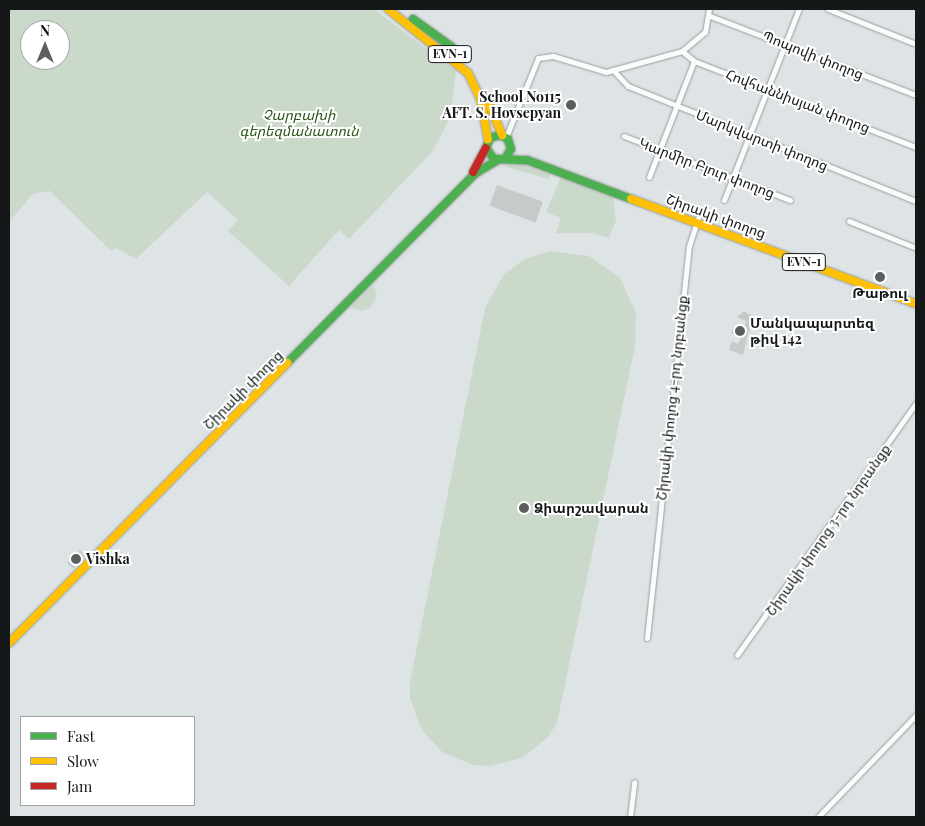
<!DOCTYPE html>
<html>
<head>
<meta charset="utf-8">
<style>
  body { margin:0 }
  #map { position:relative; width:925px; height:826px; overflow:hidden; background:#dee4e5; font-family:"Playfair Display","Noto Sans Armenian",serif }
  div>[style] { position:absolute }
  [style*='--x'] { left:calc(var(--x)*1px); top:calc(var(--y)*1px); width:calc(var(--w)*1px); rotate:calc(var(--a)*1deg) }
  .green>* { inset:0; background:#cbd9ca }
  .building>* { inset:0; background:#c6cbca; transform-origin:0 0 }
  .roads { filter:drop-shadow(0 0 1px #999d9e) drop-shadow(0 0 1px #999d9e) }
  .street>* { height:5px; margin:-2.5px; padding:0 2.5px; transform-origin:2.5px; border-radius:2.5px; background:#fafbfb }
  .fast>* { height:8px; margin:-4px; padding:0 4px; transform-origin:4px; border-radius:4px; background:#4caf50 }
  .slow>* { height:8px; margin:-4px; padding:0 4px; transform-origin:4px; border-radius:4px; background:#ffc107 }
  .jam>* { height:8px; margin:-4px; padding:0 4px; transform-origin:4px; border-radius:4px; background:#c62828 }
  .dots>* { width:14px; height:14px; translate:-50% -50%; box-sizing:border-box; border:2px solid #fff; border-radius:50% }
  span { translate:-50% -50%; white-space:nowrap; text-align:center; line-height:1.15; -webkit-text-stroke:4px #fff; paint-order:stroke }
  .shield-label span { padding:1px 4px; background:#fff; border:1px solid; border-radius:4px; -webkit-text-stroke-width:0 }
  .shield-label { font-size:12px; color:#141818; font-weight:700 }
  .street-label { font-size:14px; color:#141818 }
  .poi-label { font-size:14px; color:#141818; font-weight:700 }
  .right { translate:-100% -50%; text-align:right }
  .left { translate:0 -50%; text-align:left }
  .park-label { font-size:14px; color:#2b5719; font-style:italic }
  .frame { position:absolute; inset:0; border:10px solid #141818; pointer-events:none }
  .legend { position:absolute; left:20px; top:716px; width:175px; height:90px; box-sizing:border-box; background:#fff; border:1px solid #a1a3a3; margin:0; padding:6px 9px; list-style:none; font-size:15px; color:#141818 }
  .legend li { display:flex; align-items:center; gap:10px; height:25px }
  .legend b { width:25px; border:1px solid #a1a3a3 }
  .north { position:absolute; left:20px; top:20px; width:50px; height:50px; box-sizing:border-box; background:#fff; border:1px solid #a1a3a3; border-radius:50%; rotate:0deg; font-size:14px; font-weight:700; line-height:20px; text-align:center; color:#141818 }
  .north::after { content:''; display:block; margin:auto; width:18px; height:22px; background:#5b5f60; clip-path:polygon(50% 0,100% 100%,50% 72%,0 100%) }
</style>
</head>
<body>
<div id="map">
  <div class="green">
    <div style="clip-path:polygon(evenodd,9px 9px,374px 9px,456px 71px,450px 118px,432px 152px,349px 239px,339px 230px,289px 286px,228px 231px,238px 220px,207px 192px,136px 259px,116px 248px,111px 251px,50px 191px,33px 194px,9px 222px,9px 9px,30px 30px,60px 30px,60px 60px,30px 60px,30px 30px)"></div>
    <div style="clip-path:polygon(521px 164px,550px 174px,549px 179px,503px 166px)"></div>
    <div style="clip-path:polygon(561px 177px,613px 197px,616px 220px,609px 238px,592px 233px,556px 233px,561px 218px,546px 212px)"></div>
    <div style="clip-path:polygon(550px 251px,589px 256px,620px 278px,636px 313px,635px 346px,557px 723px,548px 737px,522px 758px,490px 766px,474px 765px,443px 753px,421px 729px,410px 698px,410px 682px,485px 308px,504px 274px,525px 259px)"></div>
    <div style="clip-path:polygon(373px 285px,377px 295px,371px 307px,363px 311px,350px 308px)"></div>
  </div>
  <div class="building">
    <div style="left:497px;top:185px;width:49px;height:22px;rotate:20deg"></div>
    <div style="clip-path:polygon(744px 311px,760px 321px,759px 326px,751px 323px,743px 355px,729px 350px,732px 341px,738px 344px,741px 337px,731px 333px,734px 327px,744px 328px,746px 321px,737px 317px)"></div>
    <div style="left:80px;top:550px;width:8px;height:18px;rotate:45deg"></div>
  </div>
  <div class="roads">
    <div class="street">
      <div style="--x:828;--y:9;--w:95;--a:21.7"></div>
      <div style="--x:710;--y:16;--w:221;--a:21"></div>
      <div style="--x:682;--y:51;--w:16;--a:40"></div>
      <div style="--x:694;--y:61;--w:238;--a:21.2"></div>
      <div style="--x:613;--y:70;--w:22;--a:47"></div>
      <div style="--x:628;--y:86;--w:310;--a:21.8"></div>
      <div style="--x:624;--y:136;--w:178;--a:21.1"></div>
      <div style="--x:506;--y:137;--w:85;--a:-67.9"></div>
      <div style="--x:538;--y:58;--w:15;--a:-8"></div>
      <div style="--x:553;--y:56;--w:55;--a:16.8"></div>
      <div style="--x:606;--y:72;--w:79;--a:-15.4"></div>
      <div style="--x:682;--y:51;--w:30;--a:-40"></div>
      <div style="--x:705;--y:32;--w:23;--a:-80"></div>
      <div style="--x:649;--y:177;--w:124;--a:-68.8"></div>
      <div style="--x:724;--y:200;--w:205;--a:-68.6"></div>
      <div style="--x:849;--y:221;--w:72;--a:21.9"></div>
      <div style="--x:647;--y:638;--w:394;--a:-83.9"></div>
      <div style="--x:689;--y:246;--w:29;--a:-72"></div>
      <div style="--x:737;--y:655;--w:309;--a:-54.6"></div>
      <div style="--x:630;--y:817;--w:35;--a:-83"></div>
      <div style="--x:818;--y:817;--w:141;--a:-46.1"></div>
    </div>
    <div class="fast">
      <div style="--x:413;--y:19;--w:48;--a:35.7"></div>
      <div style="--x:506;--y:157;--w:9;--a:-58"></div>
      <div style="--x:511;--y:149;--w:10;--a:-107"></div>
      <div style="--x:508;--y:139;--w:9;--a:-153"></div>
      <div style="--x:500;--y:135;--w:10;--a:163"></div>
      <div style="--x:490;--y:138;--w:11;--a:112"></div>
      <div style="--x:486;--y:148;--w:14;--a:54"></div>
      <div style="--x:494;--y:159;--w:33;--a:2"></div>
      <div style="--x:527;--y:160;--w:111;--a:20.6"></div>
      <div style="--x:287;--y:363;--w:268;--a:-45.2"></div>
      <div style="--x:476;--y:173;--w:26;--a:-31"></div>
    </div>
    <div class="slow">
      <div style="--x:388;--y:9;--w:102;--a:38.7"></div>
      <div style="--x:468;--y:73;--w:30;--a:64"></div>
      <div style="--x:481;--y:100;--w:40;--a:80"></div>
      <div style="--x:489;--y:104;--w:34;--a:67"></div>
      <div style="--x:631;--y:199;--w:304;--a:20.2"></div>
      <div style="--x:9;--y:643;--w:395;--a:-45.2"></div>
    </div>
    <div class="jam">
      <div style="--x:473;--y:172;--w:27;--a:-62"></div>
    </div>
  </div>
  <div class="dots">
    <div style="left:571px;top:105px;background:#5b5f60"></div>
    <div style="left:880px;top:277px;background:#5b5f60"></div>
    <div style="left:740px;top:331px;background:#5b5f60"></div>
    <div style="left:524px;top:508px;background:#5b5f60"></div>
    <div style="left:76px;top:559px;background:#5b5f60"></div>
  </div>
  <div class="shield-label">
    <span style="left:450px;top:54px">EVN-1</span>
    <span style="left:804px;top:262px">EVN-1</span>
  </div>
  <div class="street-label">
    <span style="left:813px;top:55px;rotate:22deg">Պոպովի փողոց</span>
    <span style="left:798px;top:101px;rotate:21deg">Հովհաննիսյան փողոց</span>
    <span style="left:762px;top:140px;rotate:22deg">Մարկվարտի փողոց</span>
    <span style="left:707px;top:168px;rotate:21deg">Կարմիր Բլուր փողոց</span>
    <span style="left:716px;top:216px;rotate:20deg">Շիրակի փողոց</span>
    <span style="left:243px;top:390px;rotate:-45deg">Շիրակի փողոց</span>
    <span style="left:672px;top:398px;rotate:-84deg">Շիրակի փողոց 4-րդ նրբանցք</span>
    <span style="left:828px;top:530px;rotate:-55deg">Շիրակի փողոց 3-րդ նրբանցք</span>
  </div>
  <div class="poi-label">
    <span class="right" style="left:561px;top:105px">School No115<br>AFT. S. Hovsepyan</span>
    <span style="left:880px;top:293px">Թաթուլ</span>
    <span class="left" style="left:750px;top:331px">Մանկապարտեզ<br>թիվ 142</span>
    <span class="left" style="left:534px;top:508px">Ձիարշավարան</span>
    <span class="left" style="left:86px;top:559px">Vishka</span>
  </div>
  <div class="park-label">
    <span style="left:299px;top:123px">Չարբախի<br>գերեզմանատուն</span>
  </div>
  <div class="frame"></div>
  <ul class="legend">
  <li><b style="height:6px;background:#4caf50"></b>Fast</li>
  <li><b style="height:6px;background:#ffc107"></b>Slow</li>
  <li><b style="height:6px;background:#c62828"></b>Jam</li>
  </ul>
  <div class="north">N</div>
</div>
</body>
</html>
